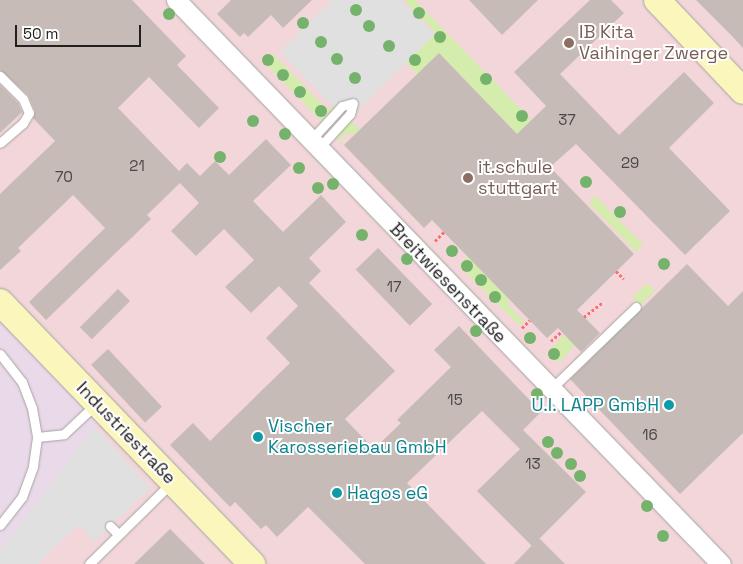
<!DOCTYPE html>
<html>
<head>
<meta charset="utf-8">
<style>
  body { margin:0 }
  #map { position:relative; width:743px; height:564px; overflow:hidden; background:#f1ece7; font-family:"Space Grotesk",sans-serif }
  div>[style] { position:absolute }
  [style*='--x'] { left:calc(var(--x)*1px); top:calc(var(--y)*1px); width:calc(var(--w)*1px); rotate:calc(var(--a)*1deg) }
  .commercial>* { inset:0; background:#f2d6d9 }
  .industrial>* { inset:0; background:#ead9e9 }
  .grass>* { inset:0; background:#d4ecac; transform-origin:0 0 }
  .parking>* { inset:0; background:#e0e0e0 }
  .building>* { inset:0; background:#c6bbb6; transform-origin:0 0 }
  .path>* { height:3px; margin-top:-1.5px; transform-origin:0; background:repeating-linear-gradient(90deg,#fd6c71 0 2.5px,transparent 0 5px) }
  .roads { filter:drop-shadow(0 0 1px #a4a4a4) drop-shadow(0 0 1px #a4a4a4) }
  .lane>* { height:9px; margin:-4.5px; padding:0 4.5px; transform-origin:4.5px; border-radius:4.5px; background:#fff }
  .street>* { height:19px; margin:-9.5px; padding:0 9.5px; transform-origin:9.5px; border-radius:9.5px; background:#fff }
  .secondary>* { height:26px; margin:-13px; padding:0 13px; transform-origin:13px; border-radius:13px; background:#fbf6bb }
  .trees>* { width:12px; height:12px; margin:-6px; border-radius:50%; background:#75b36d }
  .dots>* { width:14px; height:14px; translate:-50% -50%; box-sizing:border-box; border:2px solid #fff; border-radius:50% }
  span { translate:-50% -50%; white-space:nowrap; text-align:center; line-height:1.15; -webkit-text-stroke:4px #fff; paint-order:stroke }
  .number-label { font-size:15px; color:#4a4746 }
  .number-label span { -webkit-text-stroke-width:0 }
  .education-label { font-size:18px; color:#785e54 }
  .left { translate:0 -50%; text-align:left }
  .street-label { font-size:18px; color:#202020 }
  .culture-label { font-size:18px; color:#0d838f }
  .right { translate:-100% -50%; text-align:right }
  .scale { position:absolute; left:15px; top:25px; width:126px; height:22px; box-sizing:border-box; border:2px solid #202020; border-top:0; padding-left:6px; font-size:15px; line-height:18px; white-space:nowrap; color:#202020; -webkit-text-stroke:4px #fff; paint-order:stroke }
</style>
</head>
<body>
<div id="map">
  <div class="commercial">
    <div style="clip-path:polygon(0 0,743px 0,743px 564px,0 564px,0 551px,95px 427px,113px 412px,0 294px)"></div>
  </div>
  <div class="industrial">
    <div style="clip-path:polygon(0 294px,113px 412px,95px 427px,0 551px)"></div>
  </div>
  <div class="grass">
    <div style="clip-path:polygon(404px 0,415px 0,541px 130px,527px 144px,439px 53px,417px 74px,405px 61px,436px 33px)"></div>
    <div style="clip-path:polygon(272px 53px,328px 110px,336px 104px,336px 106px,321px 121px,263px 61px)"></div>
    <div style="clip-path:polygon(350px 121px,360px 129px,357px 133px,342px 135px,341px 139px,344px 145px,333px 134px)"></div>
    <div style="left:596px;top:196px;width:68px;height:10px;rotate:46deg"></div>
    <div style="clip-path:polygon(468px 256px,510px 300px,507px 304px,524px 321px,520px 326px,459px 266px)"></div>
    <div style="left:647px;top:283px;width:11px;height:21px;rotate:45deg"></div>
    <div style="left:564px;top:335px;width:15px;height:24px;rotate:42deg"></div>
  </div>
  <div class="parking">
    <div style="clip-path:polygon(332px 0,401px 0,435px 34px,348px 121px,280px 52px)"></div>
    <div style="clip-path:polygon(95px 427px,151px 488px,94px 542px,79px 525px,51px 550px,39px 564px,0 564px,0 551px)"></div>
  </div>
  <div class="building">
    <div style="clip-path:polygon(0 0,132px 0,186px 56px,177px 65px,219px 108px,199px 128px,149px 77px,118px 108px,179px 171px,187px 163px,200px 176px,215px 161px,229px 175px,266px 139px,291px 165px,253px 201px,283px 232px,321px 195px,346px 222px,309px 258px,321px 271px,309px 283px,395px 371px,345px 419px,374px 449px,401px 423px,397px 420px,451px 367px,434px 350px,459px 326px,541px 412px,523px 430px,586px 492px,532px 546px,477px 491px,520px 449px,482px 411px,407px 483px,486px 564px,365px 564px,308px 507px,277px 537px,266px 525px,261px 529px,235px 502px,230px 507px,170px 445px,193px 423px,210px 441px,290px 363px,266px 338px,298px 306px,279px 286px,251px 313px,225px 287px,254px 260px,224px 229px,196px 256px,171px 231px,199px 203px,180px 183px,147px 215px,151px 219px,46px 320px,29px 302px,105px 228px,73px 195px,18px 248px,21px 251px,0 270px,0 194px,55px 141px,33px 118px,35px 111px,28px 95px,0 70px)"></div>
    <div style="clip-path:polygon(231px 0,312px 0,283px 28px,271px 15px,248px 37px,244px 33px,240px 37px,217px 14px)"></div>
    <div style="clip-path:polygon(469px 0,538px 0,502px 35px)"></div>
    <div style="clip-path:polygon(590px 0,611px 0,624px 13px,560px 74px,619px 135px,684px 72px,714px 103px,669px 148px,730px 211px,685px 255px,576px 144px,550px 167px,634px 254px,577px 310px,600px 333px,581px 352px,558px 328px,547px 338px,432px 220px,424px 228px,344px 145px,439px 53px,517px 134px,546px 106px,514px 72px)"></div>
    <div style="clip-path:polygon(696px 0,743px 0,743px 48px,732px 36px)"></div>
    <div style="clip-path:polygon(0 85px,18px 103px,22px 112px,0 133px)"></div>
    <div style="left:378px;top:248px;width:78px;height:31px;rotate:46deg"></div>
    <div style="clip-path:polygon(687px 264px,728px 306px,743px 291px,743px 433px,680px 494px,570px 379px)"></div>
    <div style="left:118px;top:289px;width:17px;height:54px;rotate:45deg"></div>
    <div style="left:108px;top:349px;width:79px;height:23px;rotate:47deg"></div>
    <div style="clip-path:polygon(170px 529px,205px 564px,134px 564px)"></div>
    <div style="clip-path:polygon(539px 538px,565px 564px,514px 564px)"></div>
  </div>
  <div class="path">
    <div style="--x:435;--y:241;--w:13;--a:-45"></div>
    <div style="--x:616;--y:271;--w:11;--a:45"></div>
    <div style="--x:584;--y:317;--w:23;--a:-38"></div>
    <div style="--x:522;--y:328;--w:11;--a:-45"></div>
    <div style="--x:551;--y:341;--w:13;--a:-42"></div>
  </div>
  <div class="roads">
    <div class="lane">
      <div style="--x:0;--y:76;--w:33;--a:45"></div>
      <div style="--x:23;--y:99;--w:15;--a:67"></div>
      <div style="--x:29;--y:113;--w:12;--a:121"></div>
      <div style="--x:23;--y:123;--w:30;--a:139"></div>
      <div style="--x:310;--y:141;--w:47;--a:-47.6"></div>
      <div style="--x:342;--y:106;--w:11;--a:-15"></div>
      <div style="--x:318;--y:149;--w:47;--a:-47.6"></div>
      <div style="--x:350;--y:114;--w:11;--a:-75"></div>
      <div style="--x:0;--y:354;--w:36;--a:52"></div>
      <div style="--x:22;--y:382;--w:28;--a:69"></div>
      <div style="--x:32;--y:408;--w:29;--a:80"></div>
      <div style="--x:37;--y:437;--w:27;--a:-6"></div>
      <div style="--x:64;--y:434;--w:44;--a:-43.2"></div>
      <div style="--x:551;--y:389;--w:118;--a:-44"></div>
      <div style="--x:0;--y:525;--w:36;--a:-52"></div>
      <div style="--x:22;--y:497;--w:33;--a:-70"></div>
      <div style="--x:33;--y:466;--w:29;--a:-82"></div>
      <div style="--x:110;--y:526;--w:11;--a:45"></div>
      <div style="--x:89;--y:564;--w:115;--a:-44.6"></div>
    </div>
    <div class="street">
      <div style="--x:176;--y:0;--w:784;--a:45.98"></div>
    </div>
    <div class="secondary">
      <div style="--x:657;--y:0;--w:125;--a:46.6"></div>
      <div style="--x:0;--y:302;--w:364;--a:46.1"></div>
    </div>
  </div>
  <div class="trees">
    <div style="left:356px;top:10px"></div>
    <div style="left:419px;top:13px"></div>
    <div style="left:169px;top:14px"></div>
    <div style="left:303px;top:23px"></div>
    <div style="left:369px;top:26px"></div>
    <div style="left:440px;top:37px"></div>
    <div style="left:321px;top:42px"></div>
    <div style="left:389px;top:46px"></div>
    <div style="left:337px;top:59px"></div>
    <div style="left:268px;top:60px"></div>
    <div style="left:415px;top:60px"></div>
    <div style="left:283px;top:75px"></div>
    <div style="left:355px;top:78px"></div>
    <div style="left:486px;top:79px"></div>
    <div style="left:300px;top:92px"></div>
    <div style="left:321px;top:111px"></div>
    <div style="left:522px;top:116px"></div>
    <div style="left:253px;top:121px"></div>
    <div style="left:285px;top:134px"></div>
    <div style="left:220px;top:157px"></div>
    <div style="left:299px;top:168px"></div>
    <div style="left:586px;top:182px"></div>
    <div style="left:333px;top:184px"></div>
    <div style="left:318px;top:188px"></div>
    <div style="left:620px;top:212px"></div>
    <div style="left:362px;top:235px"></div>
    <div style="left:452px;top:251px"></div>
    <div style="left:407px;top:259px"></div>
    <div style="left:664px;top:264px"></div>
    <div style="left:467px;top:266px"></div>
    <div style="left:481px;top:280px"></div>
    <div style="left:495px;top:297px"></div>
    <div style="left:476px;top:331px"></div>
    <div style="left:530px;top:338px"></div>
    <div style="left:554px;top:354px"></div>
    <div style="left:537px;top:394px"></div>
    <div style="left:548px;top:442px"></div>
    <div style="left:557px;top:453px"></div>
    <div style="left:571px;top:464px"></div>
    <div style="left:580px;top:476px"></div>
    <div style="left:647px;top:506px"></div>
    <div style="left:663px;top:536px"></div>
  </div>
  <div class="dots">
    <div style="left:569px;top:43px;background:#8d6e63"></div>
    <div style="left:468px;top:178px;background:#8d6e63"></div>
    <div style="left:669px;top:405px;background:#0f9aa8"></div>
    <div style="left:258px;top:437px;background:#0f9aa8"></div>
    <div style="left:337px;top:493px;background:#0f9aa8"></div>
  </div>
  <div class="number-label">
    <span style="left:567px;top:120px">37</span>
    <span style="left:630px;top:163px">29</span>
    <span style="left:137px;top:166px">21</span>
    <span style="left:64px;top:177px">70</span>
    <span style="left:394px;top:287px">17</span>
    <span style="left:455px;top:400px">15</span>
    <span style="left:650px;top:435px">16</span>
    <span style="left:533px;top:464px">13</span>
  </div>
  <div class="education-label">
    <span class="left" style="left:579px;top:43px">IB Kita<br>Vaihinger Zwerge</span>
    <span class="left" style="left:478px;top:178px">it.schule<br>stuttgart</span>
  </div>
  <div class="street-label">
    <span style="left:448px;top:283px;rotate:46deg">Breitwiesenstraße</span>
    <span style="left:126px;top:433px;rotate:46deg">Industriestraße</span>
  </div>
  <div class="culture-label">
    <span class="right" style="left:659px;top:405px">U.I. LAPP GmbH</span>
    <span class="left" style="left:268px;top:437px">Vischer<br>Karosseriebau GmbH</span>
    <span class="left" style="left:347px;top:493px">Hagos eG</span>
  </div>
  <div class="scale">50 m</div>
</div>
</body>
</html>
